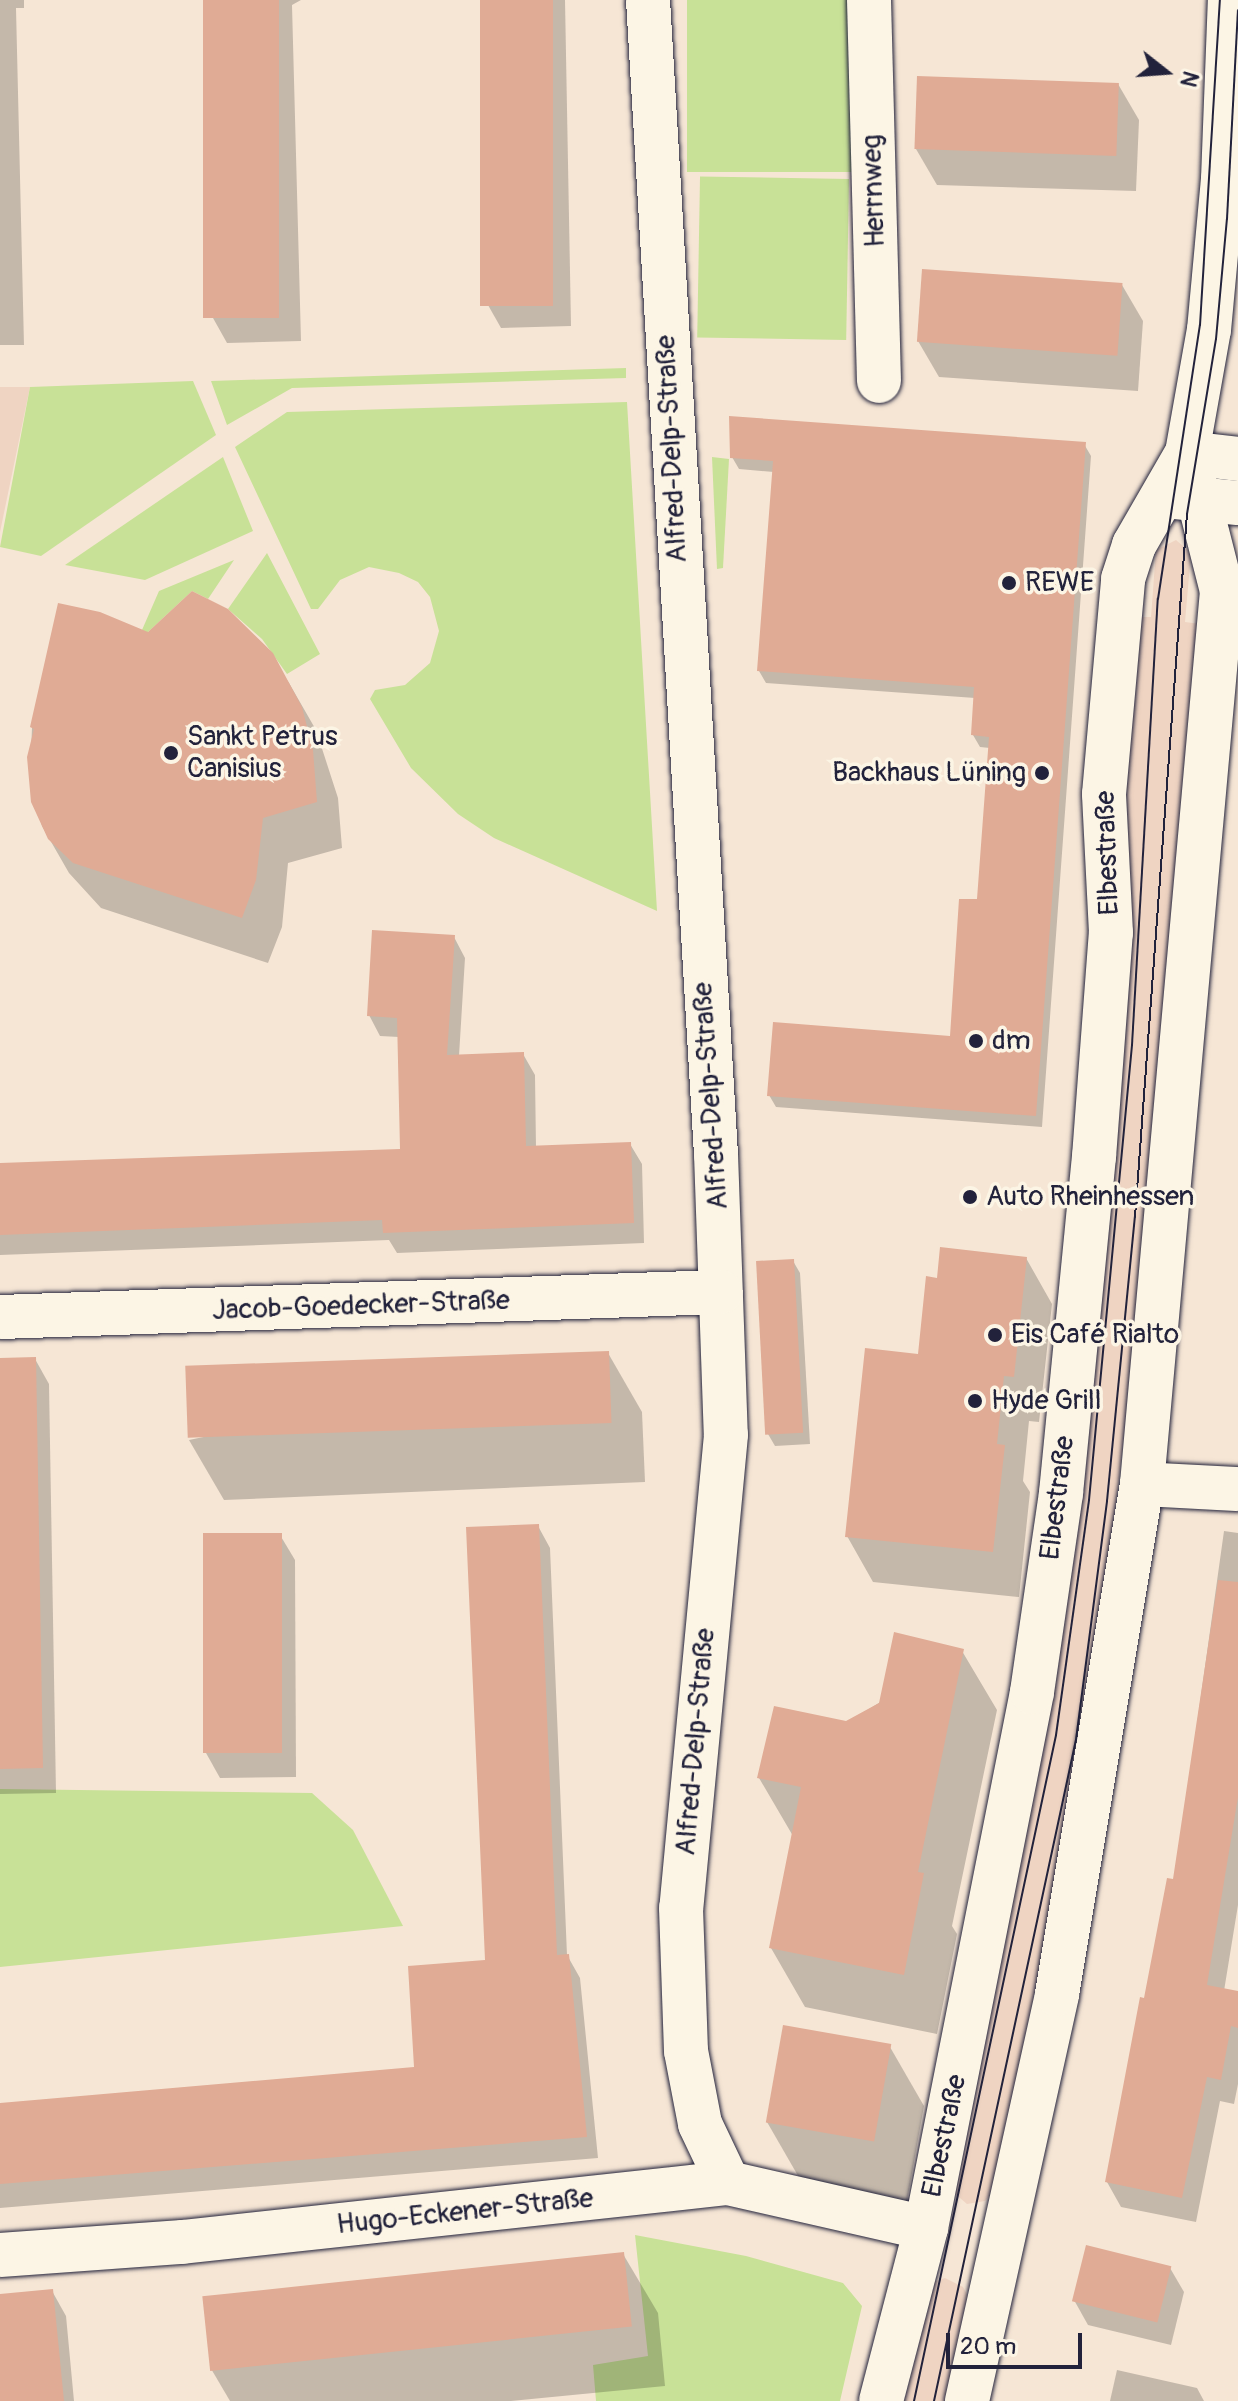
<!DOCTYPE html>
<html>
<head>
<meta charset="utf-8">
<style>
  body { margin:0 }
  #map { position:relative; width:1238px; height:2401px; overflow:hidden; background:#f6e6d5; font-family:Pangolin,sans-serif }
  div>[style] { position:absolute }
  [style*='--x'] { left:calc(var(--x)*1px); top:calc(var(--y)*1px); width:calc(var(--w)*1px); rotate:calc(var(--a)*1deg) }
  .built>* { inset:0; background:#efd4c2 }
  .green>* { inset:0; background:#c8e197; transform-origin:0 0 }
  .shadow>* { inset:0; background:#0003 }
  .building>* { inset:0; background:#e0ab95; transform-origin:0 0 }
  .roads { filter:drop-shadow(0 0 2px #22223b) drop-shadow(0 0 2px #22223b) }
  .street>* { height:44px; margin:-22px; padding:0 22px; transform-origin:22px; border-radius:22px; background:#fcf5e5 }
  .secondary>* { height:44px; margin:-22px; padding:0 22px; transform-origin:22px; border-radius:22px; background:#fcf5e5 }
  .tram>* { height:2px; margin:-1px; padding:0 1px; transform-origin:1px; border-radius:1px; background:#22223b }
  .dots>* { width:22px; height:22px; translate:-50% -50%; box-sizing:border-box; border:4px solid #fcf5e5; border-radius:50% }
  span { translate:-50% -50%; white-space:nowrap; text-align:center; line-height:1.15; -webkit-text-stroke:7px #fcf5e5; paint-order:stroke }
  .street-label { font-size:28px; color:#22223b }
  .poi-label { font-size:28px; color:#22223b }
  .left { translate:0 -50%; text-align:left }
  .right { translate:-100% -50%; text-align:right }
  .north { position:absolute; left:1126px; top:32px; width:80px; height:80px; -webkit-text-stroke:6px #fcf5e5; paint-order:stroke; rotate:107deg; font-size:22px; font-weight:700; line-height:32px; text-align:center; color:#22223b }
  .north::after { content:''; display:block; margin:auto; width:28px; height:36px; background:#22223b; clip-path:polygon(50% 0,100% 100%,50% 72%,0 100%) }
  .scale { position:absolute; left:946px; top:2333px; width:136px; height:36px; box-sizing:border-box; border:4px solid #22223b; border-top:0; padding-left:10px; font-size:24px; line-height:28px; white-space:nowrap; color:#22223b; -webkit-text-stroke:6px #fcf5e5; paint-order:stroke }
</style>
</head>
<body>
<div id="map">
  <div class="built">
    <div style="clip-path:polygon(0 387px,30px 387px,0 532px)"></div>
    <div style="clip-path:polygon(1176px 540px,1191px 553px,1185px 622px,1200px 624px,1140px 1302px,1116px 1503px,1081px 1741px,1036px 1986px,992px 2193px,985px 2201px,967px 2204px,953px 2192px,1018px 1858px,1136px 617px,1151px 617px,1156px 550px)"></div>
    <div style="clip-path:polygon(945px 2278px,963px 2287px,970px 2300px,947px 2401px,900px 2401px,930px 2283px)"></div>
  </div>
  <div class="green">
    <div style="left:687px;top:0;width:165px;height:172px"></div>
    <div style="left:849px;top:179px;width:161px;height:149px;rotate:91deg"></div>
    <div style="clip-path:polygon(626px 368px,626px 378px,292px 388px,227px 425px,211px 381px)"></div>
    <div style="clip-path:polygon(193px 381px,216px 435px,41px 556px,0 547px,30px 387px)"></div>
    <div style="clip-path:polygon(627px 402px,657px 911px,494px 838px,458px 814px,411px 768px,370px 699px,375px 690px,405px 685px,430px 663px,439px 631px,430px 597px,418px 582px,399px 573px,369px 567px,340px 580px,318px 609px,311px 609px,235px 447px,287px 412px)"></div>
    <div style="clip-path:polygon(223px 457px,253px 531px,145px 580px,65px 565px)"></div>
    <div style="clip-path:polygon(712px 457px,729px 459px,723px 568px,717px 569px)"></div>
    <div style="clip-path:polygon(267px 553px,320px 654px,287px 674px,262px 639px,228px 609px)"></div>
    <div style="clip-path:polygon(234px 560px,208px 599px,192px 591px,147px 633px,142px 630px,159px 591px)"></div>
    <div style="clip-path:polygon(0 1789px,312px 1793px,353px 1830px,403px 1926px,0 1967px)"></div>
    <div style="clip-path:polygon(635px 2235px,746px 2256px,843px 2283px,862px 2306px,840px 2401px,596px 2401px,593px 2365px,648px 2356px)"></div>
  </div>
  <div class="shadow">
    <div style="clip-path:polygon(0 0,24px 0,24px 8px,16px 8px,24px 345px,0 345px)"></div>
    <div style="clip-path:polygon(205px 0,301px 0,292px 5px,301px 341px,227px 343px,213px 318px)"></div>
    <div style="clip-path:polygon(482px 0,565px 0,571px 326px,501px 328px,488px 305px)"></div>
    <div style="clip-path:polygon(1118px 84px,1139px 120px,1136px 191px,937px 185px,916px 149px)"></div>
    <div style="clip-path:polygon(1122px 285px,1143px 321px,1138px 391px,939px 377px,918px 341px)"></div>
    <div style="clip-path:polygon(1084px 444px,1091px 456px,1042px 1127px,776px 1107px,769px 1095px,951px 1038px,979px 902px,990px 748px,980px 747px,973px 735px,975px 698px,766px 683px,759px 671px,774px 472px,739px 469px,732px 457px)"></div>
    <div style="clip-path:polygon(227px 611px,260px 641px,289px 683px,316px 730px,338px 798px,342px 848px,288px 863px,282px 927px,268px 963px,101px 908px,69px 873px,42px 826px,30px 779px,32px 727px,148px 635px)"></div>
    <div style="clip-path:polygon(454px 937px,465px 958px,459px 1056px,523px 1054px,535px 1075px,536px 1148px,630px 1144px,642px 1164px,644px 1243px,397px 1253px,389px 1240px,0 1255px,0 1165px,402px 1151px,399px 1037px,380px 1036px,369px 1015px)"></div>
    <div style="clip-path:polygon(1026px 1258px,1052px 1304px,1039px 1422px,1029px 1421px,1023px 1481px,1030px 1492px,1019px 1597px,873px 1582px,847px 1536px,920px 1356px)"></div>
    <div style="clip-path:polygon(793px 1261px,800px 1273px,810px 1444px,775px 1446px,768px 1434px)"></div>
    <div style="clip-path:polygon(608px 1353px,642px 1412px,645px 1482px,224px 1500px,189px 1440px)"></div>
    <div style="clip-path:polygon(35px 1359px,49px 1384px,56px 1793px,0 1794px,0 1360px)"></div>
    <div style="clip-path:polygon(538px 1526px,550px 1548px,567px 1955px,580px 1978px,598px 2158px,0 2208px,0 2105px,416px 2069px,487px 1962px)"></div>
    <div style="clip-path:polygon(1224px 1531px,1238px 1533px,1238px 1905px,1224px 1991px,1238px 1993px,1238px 2084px,1234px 2104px,1220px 2101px,1196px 2222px,1121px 2207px,1107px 2182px,1175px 1881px)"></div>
    <div style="clip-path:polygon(280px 1535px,295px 1560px,296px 1777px,220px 1778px,206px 1753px)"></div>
    <div style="clip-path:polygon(962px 1651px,997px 1710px,952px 1926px,957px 1934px,937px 2034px,805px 2007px,771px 1948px,793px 1836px,759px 1778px)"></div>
    <div style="clip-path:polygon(890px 2047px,924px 2106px,907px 2201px,801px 2181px,767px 2122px)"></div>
    <div style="clip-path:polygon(623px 2254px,658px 2313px,665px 2386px,511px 2401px,230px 2401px,210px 2367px)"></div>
    <div style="clip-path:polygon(1170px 2268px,1184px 2292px,1171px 2345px,1088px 2325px,1074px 2300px)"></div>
    <div style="clip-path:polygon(52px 2291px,66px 2316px,74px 2401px,0 2401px,0 2296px)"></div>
    <div style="clip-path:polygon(1117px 2370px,1197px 2388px,1204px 2401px,1110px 2401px)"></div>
  </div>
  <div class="building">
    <div style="left:203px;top:0;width:76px;height:318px"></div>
    <div style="left:480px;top:0;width:73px;height:306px"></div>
    <div style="left:917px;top:76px;width:202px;height:73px;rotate:2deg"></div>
    <div style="left:922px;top:269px;width:201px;height:73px;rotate:4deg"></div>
    <div style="clip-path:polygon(729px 416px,1086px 442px,1036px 1116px,767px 1096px,773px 1022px,950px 1036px,959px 899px,977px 899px,989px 737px,971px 735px,974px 687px,757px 671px,773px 461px,730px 458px)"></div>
    <div style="clip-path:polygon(192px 591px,228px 609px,273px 653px,302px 707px,313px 750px,317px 802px,263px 818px,256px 880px,242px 918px,73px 863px,48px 839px,31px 802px,27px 757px,34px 729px,30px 727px,58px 603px,100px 612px,148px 632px)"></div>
    <div style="clip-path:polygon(372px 930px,455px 935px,447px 1055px,524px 1052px,526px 1146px,631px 1142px,634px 1223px,383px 1233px,382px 1220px,0 1235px,0 1163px,400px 1149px,397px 1018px,367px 1016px)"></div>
    <div style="clip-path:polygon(940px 1247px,1027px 1257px,1014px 1377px,1004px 1376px,997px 1444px,1005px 1445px,993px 1552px,845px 1537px,865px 1348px,918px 1354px,926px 1276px,937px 1278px)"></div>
    <div style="left:794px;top:1259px;width:174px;height:38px;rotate:87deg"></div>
    <div style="left:609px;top:1351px;width:72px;height:424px;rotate:88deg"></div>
    <div style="clip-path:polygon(36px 1357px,43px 1768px,0 1769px,0 1358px)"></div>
    <div style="clip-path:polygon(539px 1524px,557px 1955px,569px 1954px,587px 2137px,0 2184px,0 2103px,414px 2067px,408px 1966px,485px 1960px,466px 1527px)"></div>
    <div style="left:282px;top:1533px;width:220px;height:79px;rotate:90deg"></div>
    <div style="clip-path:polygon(1218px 1580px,1238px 1582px,1238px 1797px,1207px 1985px,1238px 1991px,1238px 2028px,1231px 2026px,1221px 2080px,1207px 2077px,1182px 2198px,1105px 2182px,1140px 1997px,1144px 1998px,1167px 1878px,1173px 1879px)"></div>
    <div style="clip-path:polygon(894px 1632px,964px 1649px,918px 1872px,924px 1873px,904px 1975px,769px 1948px,801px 1787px,757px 1778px,774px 1706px,846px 1721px,879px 1703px)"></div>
    <div style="left:783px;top:2025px;width:110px;height:99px;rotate:10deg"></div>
    <div style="left:1086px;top:2245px;width:88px;height:58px;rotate:14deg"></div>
    <div style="left:624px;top:2252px;width:75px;height:424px;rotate:84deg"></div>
    <div style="clip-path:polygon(53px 2289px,64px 2401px,0 2401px,0 2294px)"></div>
  </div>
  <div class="roads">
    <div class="street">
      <div style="--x:648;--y:0;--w:1156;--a:86.63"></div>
      <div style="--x:716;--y:1154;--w:281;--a:88"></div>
      <div style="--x:726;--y:1435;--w:475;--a:95.4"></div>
      <div style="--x:681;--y:1908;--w:143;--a:88"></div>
      <div style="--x:686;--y:2051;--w:74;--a:79.1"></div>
      <div style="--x:700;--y:2124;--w:65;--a:64.6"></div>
      <div style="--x:869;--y:0;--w:381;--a:88.5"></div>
      <div style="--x:1187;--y:453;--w:51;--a:6.7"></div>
      <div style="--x:1165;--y:496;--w:73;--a:5.5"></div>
      <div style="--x:0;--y:1317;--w:721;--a:-1.99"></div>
      <div style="--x:1142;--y:1484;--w:96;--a:3"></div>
      <div style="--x:0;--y:2255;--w:182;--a:-4.1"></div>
      <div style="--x:182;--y:2242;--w:549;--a:-6.17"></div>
      <div style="--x:728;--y:2183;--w:203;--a:12.8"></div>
    </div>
    <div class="secondary">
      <div style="--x:881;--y:2401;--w:179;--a:-75.4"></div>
      <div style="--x:926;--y:2228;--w:546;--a:-78.81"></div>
      <div style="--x:1032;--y:1692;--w:201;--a:-81.7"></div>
      <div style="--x:1061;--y:1493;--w:338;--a:-84.4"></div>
      <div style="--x:1094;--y:1157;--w:225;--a:-85.7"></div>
      <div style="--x:1111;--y:933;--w:139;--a:-92.9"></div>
      <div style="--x:1104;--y:794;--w:216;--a:-84.9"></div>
      <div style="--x:1123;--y:579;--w:36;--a:-72"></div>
      <div style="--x:1134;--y:545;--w:106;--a:-60.1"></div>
      <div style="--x:1187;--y:453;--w:125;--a:-79.9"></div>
      <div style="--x:1209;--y:330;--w:152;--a:-84.7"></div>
      <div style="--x:1223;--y:179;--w:179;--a:-87.8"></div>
      <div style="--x:967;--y:2401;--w:417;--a:-77.5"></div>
      <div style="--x:1057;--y:1994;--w:517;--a:-80.54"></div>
      <div style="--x:1142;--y:1484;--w:897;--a:-84.88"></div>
      <div style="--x:1222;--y:591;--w:142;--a:-104.2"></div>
    </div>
  </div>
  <div class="tram">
    <div style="--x:914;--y:2401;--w:681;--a:-77.96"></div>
    <div style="--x:1056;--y:1735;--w:237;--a:-82"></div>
    <div style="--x:1089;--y:1500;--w:457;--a:-84.6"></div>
    <div style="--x:1132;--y:1045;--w:447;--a:-86.7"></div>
    <div style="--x:1158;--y:599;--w:277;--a:-81.3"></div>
    <div style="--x:1200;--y:325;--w:326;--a:-86.5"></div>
    <div style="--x:934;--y:2401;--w:676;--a:-77.88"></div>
    <div style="--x:1076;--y:1740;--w:241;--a:-82.6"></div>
    <div style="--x:1107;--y:1501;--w:285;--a:-84.4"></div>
    <div style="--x:1135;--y:1217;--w:705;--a:-85.77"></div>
    <div style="--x:1187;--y:514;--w:177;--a:-80.6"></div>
    <div style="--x:1216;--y:339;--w:121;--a:-84.8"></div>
    <div style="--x:1227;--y:219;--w:209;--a:-87"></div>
  </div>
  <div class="dots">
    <div style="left:1009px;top:583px;background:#22223b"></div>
    <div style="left:171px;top:753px;background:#22223b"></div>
    <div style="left:1042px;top:773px;background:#22223b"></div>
    <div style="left:976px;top:1041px;background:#22223b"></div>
    <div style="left:970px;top:1197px;background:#22223b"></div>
    <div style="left:995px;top:1335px;background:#22223b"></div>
    <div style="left:975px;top:1401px;background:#22223b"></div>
  </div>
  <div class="street-label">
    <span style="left:874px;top:191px;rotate:-92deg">Herrnweg</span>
    <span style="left:672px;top:449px;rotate:-93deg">Alfred-Delp-Straße</span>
    <span style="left:1108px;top:853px;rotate:-92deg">Elbestraße</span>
    <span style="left:711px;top:1096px;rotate:-94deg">Alfred-Delp-Straße</span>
    <span style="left:361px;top:1306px;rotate:-2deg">Jacob-Goedecker-Straße</span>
    <span style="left:1058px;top:1498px;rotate:-83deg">Elbestraße</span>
    <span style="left:696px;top:1742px;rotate:-85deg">Alfred-Delp-Straße</span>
    <span style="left:945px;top:2136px;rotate:-78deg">Elbestraße</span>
    <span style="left:465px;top:2212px;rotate:-6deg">Hugo-Eckener-Straße</span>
  </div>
  <div class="poi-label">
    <span class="left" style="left:1025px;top:583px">REWE</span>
    <span class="left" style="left:187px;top:753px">Sankt Petrus<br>Canisius</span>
    <span class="right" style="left:1026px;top:773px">Backhaus Lüning</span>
    <span class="left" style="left:992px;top:1041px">dm</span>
    <span class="left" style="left:986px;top:1197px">Auto Rheinhessen</span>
    <span class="left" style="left:1011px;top:1335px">Eis Café Rialto</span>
    <span class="left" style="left:991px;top:1401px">Hyde Grill</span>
  </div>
  <div class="north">N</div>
  <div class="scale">20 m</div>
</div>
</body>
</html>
